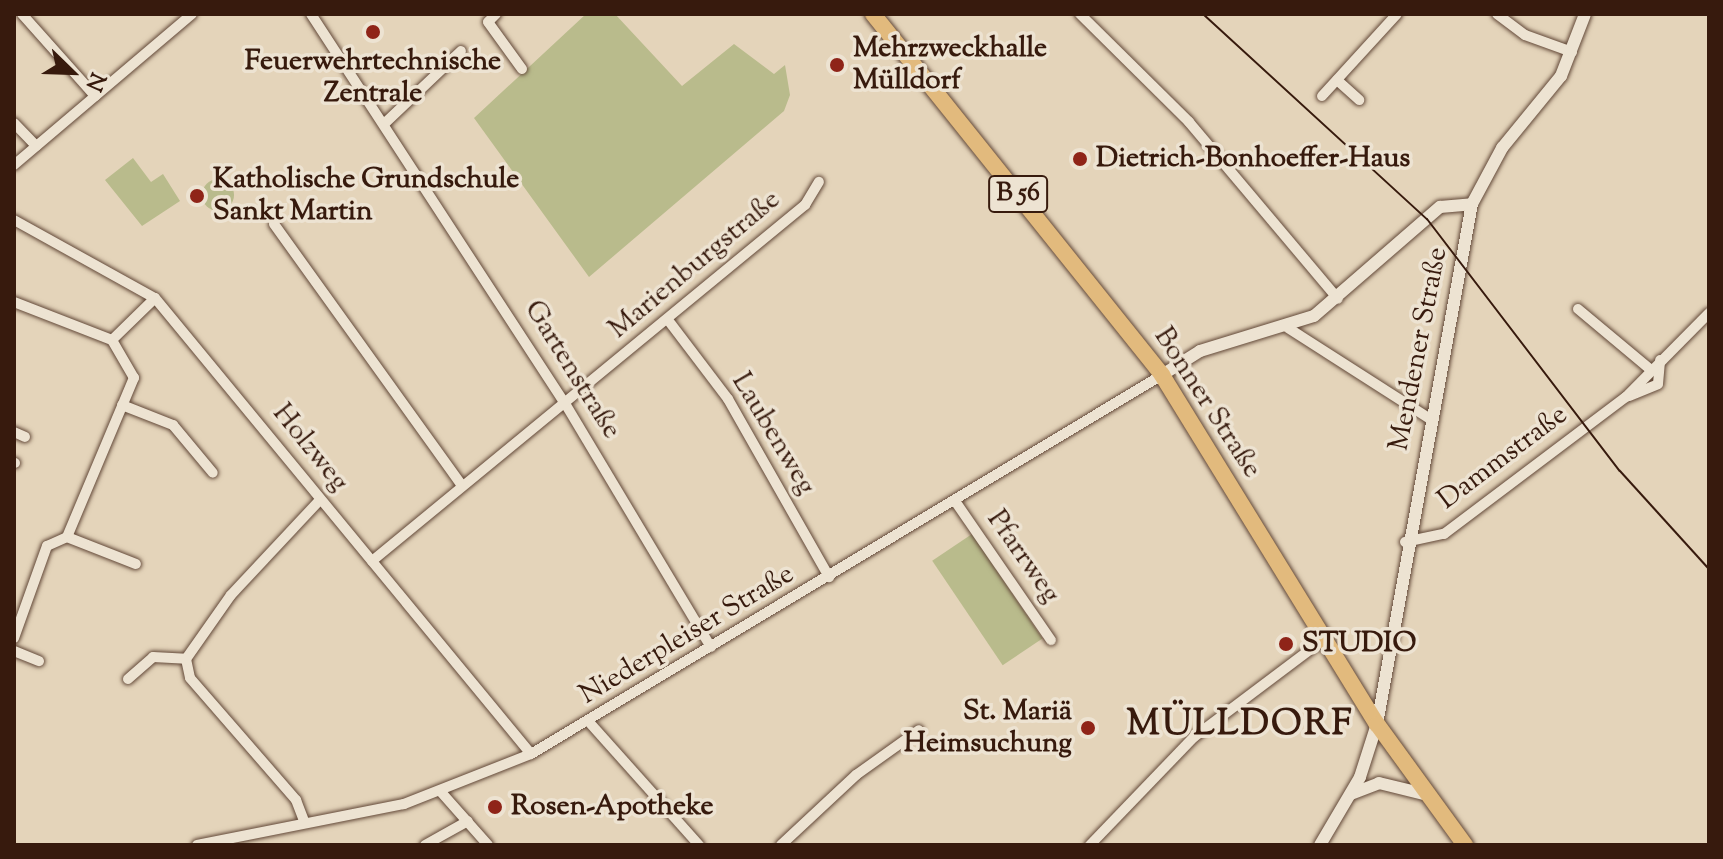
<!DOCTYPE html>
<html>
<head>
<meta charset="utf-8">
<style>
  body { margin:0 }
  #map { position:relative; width:1723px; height:859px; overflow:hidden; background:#e4d4ba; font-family:"Sorts Mill Goudy",serif }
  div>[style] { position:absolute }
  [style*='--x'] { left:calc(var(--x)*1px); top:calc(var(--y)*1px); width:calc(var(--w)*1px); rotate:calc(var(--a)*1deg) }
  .green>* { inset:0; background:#b9bb8c; transform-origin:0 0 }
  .round { border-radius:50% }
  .roads { filter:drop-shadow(0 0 2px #624838) drop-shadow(0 0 2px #624838) }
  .minor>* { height:10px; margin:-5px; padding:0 5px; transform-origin:5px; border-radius:5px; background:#ede3d2 }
  .tertiary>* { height:12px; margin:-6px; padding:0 6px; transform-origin:6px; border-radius:6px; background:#ede3d2 }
  .primary>* { height:16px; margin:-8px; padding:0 8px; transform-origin:8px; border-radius:8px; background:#e2ba7d }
  .tram>* { height:2px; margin:-1px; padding:0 1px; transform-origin:1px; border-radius:1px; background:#371a0d }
  .dots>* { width:22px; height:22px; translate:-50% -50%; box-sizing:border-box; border:4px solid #ede3d2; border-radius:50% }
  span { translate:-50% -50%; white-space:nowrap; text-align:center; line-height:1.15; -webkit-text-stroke:7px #ede3d2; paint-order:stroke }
  .shield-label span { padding:2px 6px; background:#ede3d2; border:2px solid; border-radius:6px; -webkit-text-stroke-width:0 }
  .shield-label { font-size:26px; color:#371a0d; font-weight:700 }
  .poi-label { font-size:28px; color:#371a0d; font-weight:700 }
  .left { translate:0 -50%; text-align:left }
  .right { translate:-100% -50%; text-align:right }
  .street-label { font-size:28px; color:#371a0d }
  .district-label { font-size:36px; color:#371a0d; font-weight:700; letter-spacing:2px }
  .frame { position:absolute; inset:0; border:16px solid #371a0d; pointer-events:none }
  .north { position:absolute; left:32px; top:32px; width:80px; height:80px; -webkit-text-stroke:6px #ede3d2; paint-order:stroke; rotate:113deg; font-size:22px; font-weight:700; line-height:32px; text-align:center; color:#371a0d }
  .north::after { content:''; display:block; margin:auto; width:28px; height:36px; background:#371a0d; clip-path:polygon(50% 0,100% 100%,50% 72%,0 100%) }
</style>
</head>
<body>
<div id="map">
  <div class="green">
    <div style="clip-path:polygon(586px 14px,615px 14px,682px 86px,734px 44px,774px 74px,785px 65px,790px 95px,784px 111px,589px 277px,474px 118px)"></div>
    <div style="clip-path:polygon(133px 158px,151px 182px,163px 174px,180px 201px,142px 226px,105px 180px)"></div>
    <div class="round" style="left:202px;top:179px;width:32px;height:32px"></div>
    <div style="left:972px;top:534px;width:126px;height:48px;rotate:56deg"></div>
  </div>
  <div class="roads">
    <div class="minor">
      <div style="--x:22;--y:14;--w:110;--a:48.3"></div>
      <div style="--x:311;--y:14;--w:467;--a:56.9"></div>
      <div style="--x:566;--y:405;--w:282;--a:59.1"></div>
      <div style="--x:496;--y:14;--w:11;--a:135"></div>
      <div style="--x:488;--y:22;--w:58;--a:54.1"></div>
      <div style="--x:1080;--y:14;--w:153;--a:44.7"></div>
      <div style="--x:1189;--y:122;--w:231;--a:49.9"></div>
      <div style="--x:1497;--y:14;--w:35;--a:37"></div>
      <div style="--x:1525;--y:35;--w:50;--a:19.9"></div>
      <div style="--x:1337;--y:80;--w:30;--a:42"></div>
      <div style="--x:1322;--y:96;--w:111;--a:-47.6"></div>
      <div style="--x:14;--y:123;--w:32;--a:46"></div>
      <div style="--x:384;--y:124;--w:106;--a:-43.5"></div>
      <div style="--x:14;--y:165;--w:233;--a:-40.3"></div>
      <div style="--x:14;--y:220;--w:161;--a:29"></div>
      <div style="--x:155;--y:298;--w:591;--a:50.49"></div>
      <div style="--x:274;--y:224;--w:322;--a:54.3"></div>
      <div style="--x:14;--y:302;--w:105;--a:21.2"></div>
      <div style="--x:1578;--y:309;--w:95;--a:39.9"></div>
      <div style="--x:668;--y:320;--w:99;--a:52.8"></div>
      <div style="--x:728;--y:399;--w:205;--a:60.4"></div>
      <div style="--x:1288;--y:328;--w:167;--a:32.6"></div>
      <div style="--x:1629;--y:396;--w:31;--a:-22"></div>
      <div style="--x:1658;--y:384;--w:24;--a:-85"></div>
      <div style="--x:122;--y:405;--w:55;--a:21.4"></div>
      <div style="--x:173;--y:425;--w:62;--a:50.2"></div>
      <div style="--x:14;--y:432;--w:12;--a:24"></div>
      <div style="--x:14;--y:463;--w:1;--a:0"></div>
      <div style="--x:955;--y:501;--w:169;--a:55.4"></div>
      <div style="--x:67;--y:537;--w:74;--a:21.4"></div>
      <div style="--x:1405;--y:542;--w:40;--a:-12"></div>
      <div style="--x:1444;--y:534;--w:228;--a:-37"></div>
      <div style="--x:1626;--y:397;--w:118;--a:-45.3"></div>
      <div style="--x:372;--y:561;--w:561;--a:-39.43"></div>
      <div style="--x:805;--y:205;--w:27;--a:-59"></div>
      <div style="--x:14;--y:638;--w:98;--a:-70.3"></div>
      <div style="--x:47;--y:546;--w:22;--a:-24"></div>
      <div style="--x:67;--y:537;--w:173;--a:-67.2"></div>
      <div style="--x:134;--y:378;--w:44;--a:-120.1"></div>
      <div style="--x:112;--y:340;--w:60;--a:-44.3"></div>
      <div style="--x:14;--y:651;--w:27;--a:22"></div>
      <div style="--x:186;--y:659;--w:19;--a:78"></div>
      <div style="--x:190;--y:678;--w:162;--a:49"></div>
      <div style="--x:296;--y:800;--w:22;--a:69"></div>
      <div style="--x:128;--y:679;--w:33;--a:-41"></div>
      <div style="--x:153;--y:657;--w:33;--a:3"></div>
      <div style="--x:186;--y:659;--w:78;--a:-54.9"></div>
      <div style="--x:231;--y:595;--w:130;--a:-46.9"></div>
      <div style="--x:589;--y:722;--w:165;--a:48.2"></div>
      <div style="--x:441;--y:792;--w:71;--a:48.4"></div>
      <div style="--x:197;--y:845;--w:211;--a:-11.2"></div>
      <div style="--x:404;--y:804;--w:136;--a:-21.5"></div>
      <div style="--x:531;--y:754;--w:736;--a:-30.99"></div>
      <div style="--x:425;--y:845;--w:49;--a:-29.2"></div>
      <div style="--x:781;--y:845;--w:103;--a:-43"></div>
      <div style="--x:856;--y:775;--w:77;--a:-35.5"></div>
      <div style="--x:1090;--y:845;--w:150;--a:-46.1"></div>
      <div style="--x:1194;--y:737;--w:163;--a:-37"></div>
    </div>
    <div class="tertiary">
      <div style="--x:1162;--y:375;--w:45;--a:-32.3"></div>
      <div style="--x:1200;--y:351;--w:119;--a:-17.1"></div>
      <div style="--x:1314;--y:316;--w:167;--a:-40.9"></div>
      <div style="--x:1440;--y:207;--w:32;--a:-5"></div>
      <div style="--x:1351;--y:794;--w:30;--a:-21"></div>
      <div style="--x:1379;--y:783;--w:50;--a:13.8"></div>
      <div style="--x:1320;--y:845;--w:79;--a:-59.5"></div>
      <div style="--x:1360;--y:777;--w:56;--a:-72.2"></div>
      <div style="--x:1377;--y:724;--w:529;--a:-79.65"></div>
      <div style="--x:1472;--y:204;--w:64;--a:-61.8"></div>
      <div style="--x:1502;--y:148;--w:93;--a:-50.7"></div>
      <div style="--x:1561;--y:76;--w:66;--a:-68.8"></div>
    </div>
    <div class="primary">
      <div style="--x:873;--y:14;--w:462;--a:51.3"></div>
      <div style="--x:1162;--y:375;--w:410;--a:58.4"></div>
      <div style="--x:1377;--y:724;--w:150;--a:54"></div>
    </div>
  </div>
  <div class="tram">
    <div style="--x:1203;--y:14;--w:304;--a:42.5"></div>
    <div style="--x:1427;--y:219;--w:317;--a:52.6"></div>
    <div style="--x:1620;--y:471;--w:132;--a:47.8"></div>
  </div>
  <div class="dots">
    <div style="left:373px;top:32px;background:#8f2418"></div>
    <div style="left:837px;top:65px;background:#8f2418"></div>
    <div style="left:1080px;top:159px;background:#8f2418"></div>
    <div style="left:197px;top:196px;background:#8f2418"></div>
    <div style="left:1286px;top:644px;background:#8f2418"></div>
    <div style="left:1088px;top:728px;background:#8f2418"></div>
    <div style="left:495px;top:807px;background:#8f2418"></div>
  </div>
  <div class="shield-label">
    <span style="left:1018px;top:194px">B 56</span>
  </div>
  <div class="poi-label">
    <span class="left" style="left:853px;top:65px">Mehrzweckhalle<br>Mülldorf</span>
    <span style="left:373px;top:78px">Feuerwehrtechnische<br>Zentrale</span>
    <span class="left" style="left:1096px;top:159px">Dietrich-Bonhoeffer-Haus</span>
    <span class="left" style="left:213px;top:196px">Katholische Grundschule<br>Sankt Martin</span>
    <span class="left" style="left:1302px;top:644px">STUDIO</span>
    <span class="right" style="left:1072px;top:728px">St. Mariä<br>Heimsuchung</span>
    <span class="left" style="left:511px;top:807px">Rosen-Apotheke</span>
  </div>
  <div class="street-label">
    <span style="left:695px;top:265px;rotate:-40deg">Marienburgstraße</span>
    <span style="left:1419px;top:349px;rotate:-79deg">Mendener Straße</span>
    <span style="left:572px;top:370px;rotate:58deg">Gartenstraße</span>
    <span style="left:1207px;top:403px;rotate:57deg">Bonner Straße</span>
    <span style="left:773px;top:434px;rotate:59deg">Laubenweg</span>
    <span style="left:310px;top:448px;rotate:51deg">Holzweg</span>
    <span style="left:1503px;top:458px;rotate:-37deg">Dammstraße</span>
    <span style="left:1023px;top:557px;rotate:55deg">Pfarrweg</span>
    <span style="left:687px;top:635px;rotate:-31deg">Niederpleiser Straße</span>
  </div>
  <div class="district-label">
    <span style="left:1240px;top:726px">MÜLLDORF</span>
  </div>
  <div class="frame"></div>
  <div class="north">N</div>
</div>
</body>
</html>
